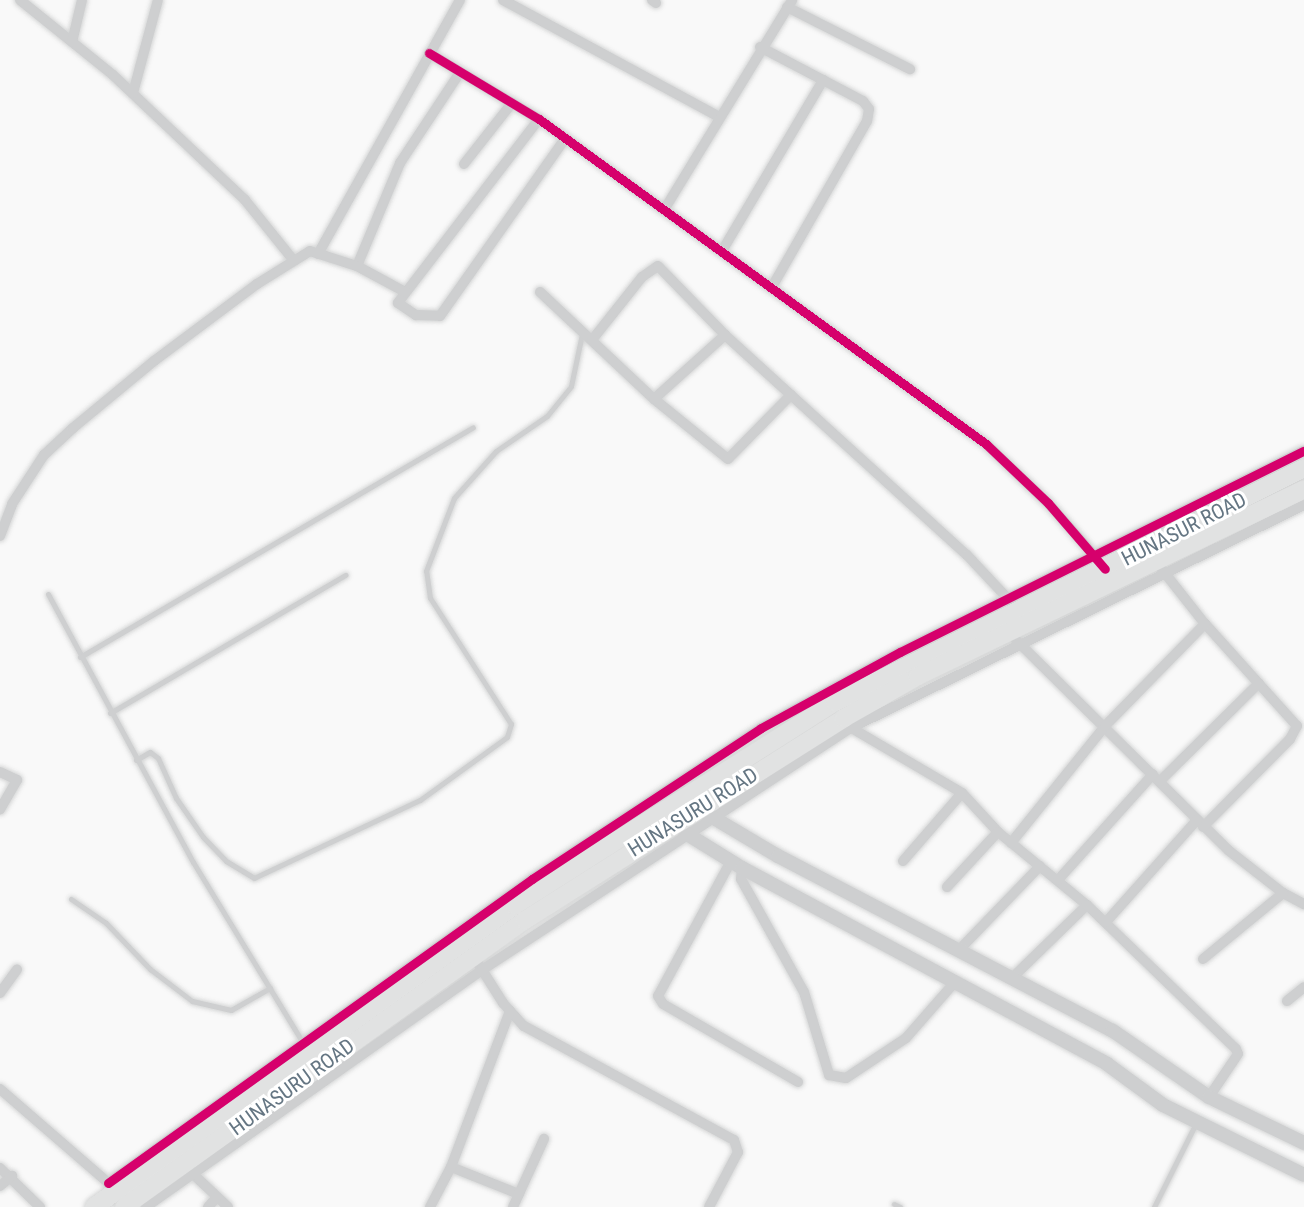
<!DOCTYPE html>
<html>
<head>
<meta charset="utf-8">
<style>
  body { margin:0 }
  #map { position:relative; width:1304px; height:1207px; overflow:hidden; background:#f9f9f9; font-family:"Roboto Condensed",sans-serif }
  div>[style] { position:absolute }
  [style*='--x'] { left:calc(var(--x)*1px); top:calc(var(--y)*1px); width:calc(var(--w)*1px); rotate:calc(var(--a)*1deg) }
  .roads { filter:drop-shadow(0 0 2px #d5d6d6) drop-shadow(0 0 2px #d5d6d6) }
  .service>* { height:5px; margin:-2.5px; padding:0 2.5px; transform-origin:2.5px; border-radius:2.5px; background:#cecfd0 }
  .minor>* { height:10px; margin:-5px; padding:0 5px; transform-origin:5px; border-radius:5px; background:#cecfd0 }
  .tertiary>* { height:14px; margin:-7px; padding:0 7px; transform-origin:7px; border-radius:7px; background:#cecfd0 }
  .trunk>* { height:18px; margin:-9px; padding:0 9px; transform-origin:9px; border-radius:9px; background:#e1e2e2 }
  .cycleway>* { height:9px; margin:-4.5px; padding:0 4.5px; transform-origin:4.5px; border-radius:4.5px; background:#d6006c }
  span { translate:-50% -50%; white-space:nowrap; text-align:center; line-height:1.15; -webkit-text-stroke:6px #fff; paint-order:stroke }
  .street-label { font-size:21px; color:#657683 }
</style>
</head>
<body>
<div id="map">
  <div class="roads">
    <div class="service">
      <div style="--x:48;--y:594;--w:305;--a:61.6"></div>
      <div style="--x:193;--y:862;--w:212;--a:58.7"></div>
      <div style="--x:80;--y:657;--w:455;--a:-30.3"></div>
      <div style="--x:110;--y:713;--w:273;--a:-30.4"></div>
      <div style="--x:136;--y:760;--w:16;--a:-30"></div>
      <div style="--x:150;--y:752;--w:10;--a:37"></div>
      <div style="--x:158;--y:758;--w:44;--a:65.8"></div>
      <div style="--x:176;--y:798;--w:47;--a:55.3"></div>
      <div style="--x:203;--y:837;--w:33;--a:46"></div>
      <div style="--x:226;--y:861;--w:33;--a:31"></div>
      <div style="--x:254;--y:878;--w:183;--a:-25.2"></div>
      <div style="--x:420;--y:800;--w:107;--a:-35.9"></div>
      <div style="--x:507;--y:737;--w:14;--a:-73"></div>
      <div style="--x:511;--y:724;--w:150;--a:-122.7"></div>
      <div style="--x:430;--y:598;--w:27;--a:-98"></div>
      <div style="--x:426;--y:571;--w:78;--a:-69"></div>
      <div style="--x:454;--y:498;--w:63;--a:-48.2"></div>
      <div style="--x:496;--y:451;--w:62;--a:-34.5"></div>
      <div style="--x:547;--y:416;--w:38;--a:-51"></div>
      <div style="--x:571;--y:386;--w:53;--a:-78.1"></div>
      <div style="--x:71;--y:899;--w:42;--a:34.4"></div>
      <div style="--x:106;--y:923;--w:64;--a:46.3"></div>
      <div style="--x:150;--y:969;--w:53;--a:37.3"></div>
      <div style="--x:192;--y:1001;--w:40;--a:13"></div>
      <div style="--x:231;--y:1010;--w:45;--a:-29.4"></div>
      <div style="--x:894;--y:1204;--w:7;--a:27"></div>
      <div style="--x:1154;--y:1207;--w:94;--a:-63.4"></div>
    </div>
    <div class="minor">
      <div style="--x:20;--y:0;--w:119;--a:38.9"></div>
      <div style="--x:113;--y:75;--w:182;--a:43.4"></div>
      <div style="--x:245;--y:200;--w:78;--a:51.2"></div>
      <div style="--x:503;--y:0;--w:246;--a:28.4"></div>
      <div style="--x:652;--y:0;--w:5;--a:37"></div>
      <div style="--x:787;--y:7;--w:138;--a:26.8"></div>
      <div style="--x:72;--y:42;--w:43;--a:-76.6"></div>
      <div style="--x:760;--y:47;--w:116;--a:27.7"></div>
      <div style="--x:863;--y:101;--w:10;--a:53"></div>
      <div style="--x:869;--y:109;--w:12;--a:99"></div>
      <div style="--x:867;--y:121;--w:191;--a:119.8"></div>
      <div style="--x:429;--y:53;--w:128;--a:31"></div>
      <div style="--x:539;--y:119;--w:553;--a:36.02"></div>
      <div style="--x:986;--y:444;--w:86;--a:43.6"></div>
      <div style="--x:1048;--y:503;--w:79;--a:48.6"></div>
      <div style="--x:133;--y:93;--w:96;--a:-75"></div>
      <div style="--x:539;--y:119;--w:232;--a:127.5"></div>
      <div style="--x:398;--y:303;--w:22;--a:34"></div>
      <div style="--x:416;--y:315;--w:24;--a:2"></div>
      <div style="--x:440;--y:316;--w:217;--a:-54.8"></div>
      <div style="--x:464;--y:164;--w:78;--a:-51.8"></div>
      <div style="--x:664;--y:210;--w:246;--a:-58.6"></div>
      <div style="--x:722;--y:251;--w:199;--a:-59.4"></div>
      <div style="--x:318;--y:254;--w:291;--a:-60.8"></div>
      <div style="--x:357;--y:266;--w:112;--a:-67.3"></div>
      <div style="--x:400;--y:163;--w:107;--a:-56.5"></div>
      <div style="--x:540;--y:292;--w:156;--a:43.2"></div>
      <div style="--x:654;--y:399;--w:95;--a:39"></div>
      <div style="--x:728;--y:459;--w:90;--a:-45.5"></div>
      <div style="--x:592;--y:340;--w:80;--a:-51.6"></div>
      <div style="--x:642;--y:277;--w:19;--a:-35"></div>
      <div style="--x:658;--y:266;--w:96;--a:45.8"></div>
      <div style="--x:725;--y:335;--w:327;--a:42.3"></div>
      <div style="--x:967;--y:555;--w:64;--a:46.9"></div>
      <div style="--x:654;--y:399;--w:96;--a:-42"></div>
      <div style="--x:0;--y:536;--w:34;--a:-69"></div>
      <div style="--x:12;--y:504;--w:59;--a:-56.9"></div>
      <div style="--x:44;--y:455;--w:40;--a:-43"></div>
      <div style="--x:73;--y:428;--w:105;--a:-39.6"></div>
      <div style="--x:154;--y:361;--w:129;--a:-36.8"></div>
      <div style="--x:257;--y:284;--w:62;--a:-31.9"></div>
      <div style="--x:310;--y:251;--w:49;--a:17.7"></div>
      <div style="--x:357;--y:266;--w:55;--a:28.4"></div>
      <div style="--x:1016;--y:640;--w:298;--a:44.7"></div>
      <div style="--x:1228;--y:850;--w:70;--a:38"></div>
      <div style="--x:1283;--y:893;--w:24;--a:28"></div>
      <div style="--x:848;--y:726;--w:132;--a:30.4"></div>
      <div style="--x:962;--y:793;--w:53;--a:47.3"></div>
      <div style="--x:998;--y:832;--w:115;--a:39.4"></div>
      <div style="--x:1087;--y:905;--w:107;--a:135.8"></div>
      <div style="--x:0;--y:772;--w:19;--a:25"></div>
      <div style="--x:17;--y:780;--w:34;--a:120"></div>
      <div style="--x:1160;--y:781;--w:139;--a:-44.7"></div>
      <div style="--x:1203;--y:827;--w:124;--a:-45.3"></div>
      <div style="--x:1290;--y:739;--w:15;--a:-62"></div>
      <div style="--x:1297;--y:726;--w:137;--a:-132"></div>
      <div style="--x:1011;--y:843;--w:150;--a:-51.2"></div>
      <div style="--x:1105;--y:726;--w:143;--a:-45.6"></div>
      <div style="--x:1205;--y:624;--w:73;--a:-128.3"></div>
      <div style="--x:731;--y:861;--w:153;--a:118.4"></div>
      <div style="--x:658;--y:996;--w:9;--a:58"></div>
      <div style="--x:663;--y:1004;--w:156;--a:30"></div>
      <div style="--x:903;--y:861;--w:90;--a:-49.1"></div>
      <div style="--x:742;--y:868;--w:11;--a:95"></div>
      <div style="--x:741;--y:879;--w:129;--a:60.9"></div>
      <div style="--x:804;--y:992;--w:87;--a:73.2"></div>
      <div style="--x:829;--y:1075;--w:17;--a:10"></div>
      <div style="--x:846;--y:1078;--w:72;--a:-33.7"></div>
      <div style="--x:906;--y:1038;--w:74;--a:-48.8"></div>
      <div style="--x:1058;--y:880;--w:142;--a:-48.1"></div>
      <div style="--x:947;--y:887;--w:75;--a:-47.2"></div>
      <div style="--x:1087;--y:905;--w:207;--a:44"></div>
      <div style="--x:1236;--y:1049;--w:5;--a:68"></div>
      <div style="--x:1238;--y:1054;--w:52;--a:124"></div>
      <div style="--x:1106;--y:922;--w:137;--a:-48.3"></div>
      <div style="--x:958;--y:951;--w:118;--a:-46"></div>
      <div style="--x:1203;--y:959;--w:104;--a:-39.5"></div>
      <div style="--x:479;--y:965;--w:45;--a:57.7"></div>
      <div style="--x:503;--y:1003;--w:31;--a:48"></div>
      <div style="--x:524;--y:1026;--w:239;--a:28.5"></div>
      <div style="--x:734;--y:1140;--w:13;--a:72"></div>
      <div style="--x:738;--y:1152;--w:62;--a:117.8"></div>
      <div style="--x:0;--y:993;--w:29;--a:-54"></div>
      <div style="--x:1287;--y:1001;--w:22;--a:-39"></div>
      <div style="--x:0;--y:1089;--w:150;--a:40.9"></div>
      <div style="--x:451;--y:1167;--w:73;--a:21.7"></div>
      <div style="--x:0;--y:1168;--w:56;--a:44.3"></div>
      <div style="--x:193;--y:1174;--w:48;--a:43.3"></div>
      <div style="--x:108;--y:1183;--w:522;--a:-35.64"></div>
      <div style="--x:532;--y:879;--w:274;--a:-33.4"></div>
      <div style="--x:761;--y:728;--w:158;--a:-28.7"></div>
      <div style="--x:900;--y:652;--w:451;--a:-26.5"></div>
      <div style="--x:0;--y:1186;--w:16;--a:-40"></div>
      <div style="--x:146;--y:1207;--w:411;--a:-35.2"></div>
      <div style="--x:482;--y:970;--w:439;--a:-33.3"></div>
      <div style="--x:849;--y:729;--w:507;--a:-26.21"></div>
      <div style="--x:208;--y:1207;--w:13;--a:-48"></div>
      <div style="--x:430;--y:1207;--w:45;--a:-62.3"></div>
      <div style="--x:451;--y:1167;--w:167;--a:-69.3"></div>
      <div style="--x:513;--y:1207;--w:75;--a:-65.5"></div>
    </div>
    <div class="tertiary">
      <div style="--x:687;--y:793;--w:18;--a:56"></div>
      <div style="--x:697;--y:808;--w:94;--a:30.7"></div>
      <div style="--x:778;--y:856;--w:378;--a:27.6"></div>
      <div style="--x:1113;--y:1031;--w:116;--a:34.5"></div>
      <div style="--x:1209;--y:1097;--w:106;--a:25.8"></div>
      <div style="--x:672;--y:816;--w:23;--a:50"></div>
      <div style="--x:687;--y:834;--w:65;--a:31.7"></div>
      <div style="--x:742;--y:868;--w:414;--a:28.2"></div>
      <div style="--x:1107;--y:1064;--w:69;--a:36.2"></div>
      <div style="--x:1163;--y:1105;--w:157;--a:26.4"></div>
    </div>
    <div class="trunk">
      <div style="--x:94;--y:1207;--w:518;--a:-35.65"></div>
      <div style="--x:515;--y:905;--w:379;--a:-32.4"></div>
      <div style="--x:835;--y:702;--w:524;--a:-26.52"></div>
      <div style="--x:124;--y:1207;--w:493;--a:-35.6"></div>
      <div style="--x:525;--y:920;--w:378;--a:-32.3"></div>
      <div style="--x:844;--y:718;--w:85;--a:-29.6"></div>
      <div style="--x:918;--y:676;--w:429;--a:-25.8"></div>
    </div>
  </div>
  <div class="cycleway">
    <div style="--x:429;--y:53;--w:128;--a:31"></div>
    <div style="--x:539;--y:119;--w:553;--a:36.02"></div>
    <div style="--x:986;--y:444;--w:86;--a:43.6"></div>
    <div style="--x:1048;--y:503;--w:87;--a:49.2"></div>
    <div style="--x:108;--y:1183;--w:522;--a:-35.64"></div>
    <div style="--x:532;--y:879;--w:274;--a:-33.4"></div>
    <div style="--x:761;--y:728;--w:158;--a:-28.7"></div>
    <div style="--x:900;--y:652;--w:451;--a:-26.5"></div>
  </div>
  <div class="street-label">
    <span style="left:1184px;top:529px;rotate:-27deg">HUNASUR ROAD</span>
    <span style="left:693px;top:812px;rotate:-32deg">HUNASURU ROAD</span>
    <span style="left:292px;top:1087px;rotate:-36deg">HUNASURU ROAD</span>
  </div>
</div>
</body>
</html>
